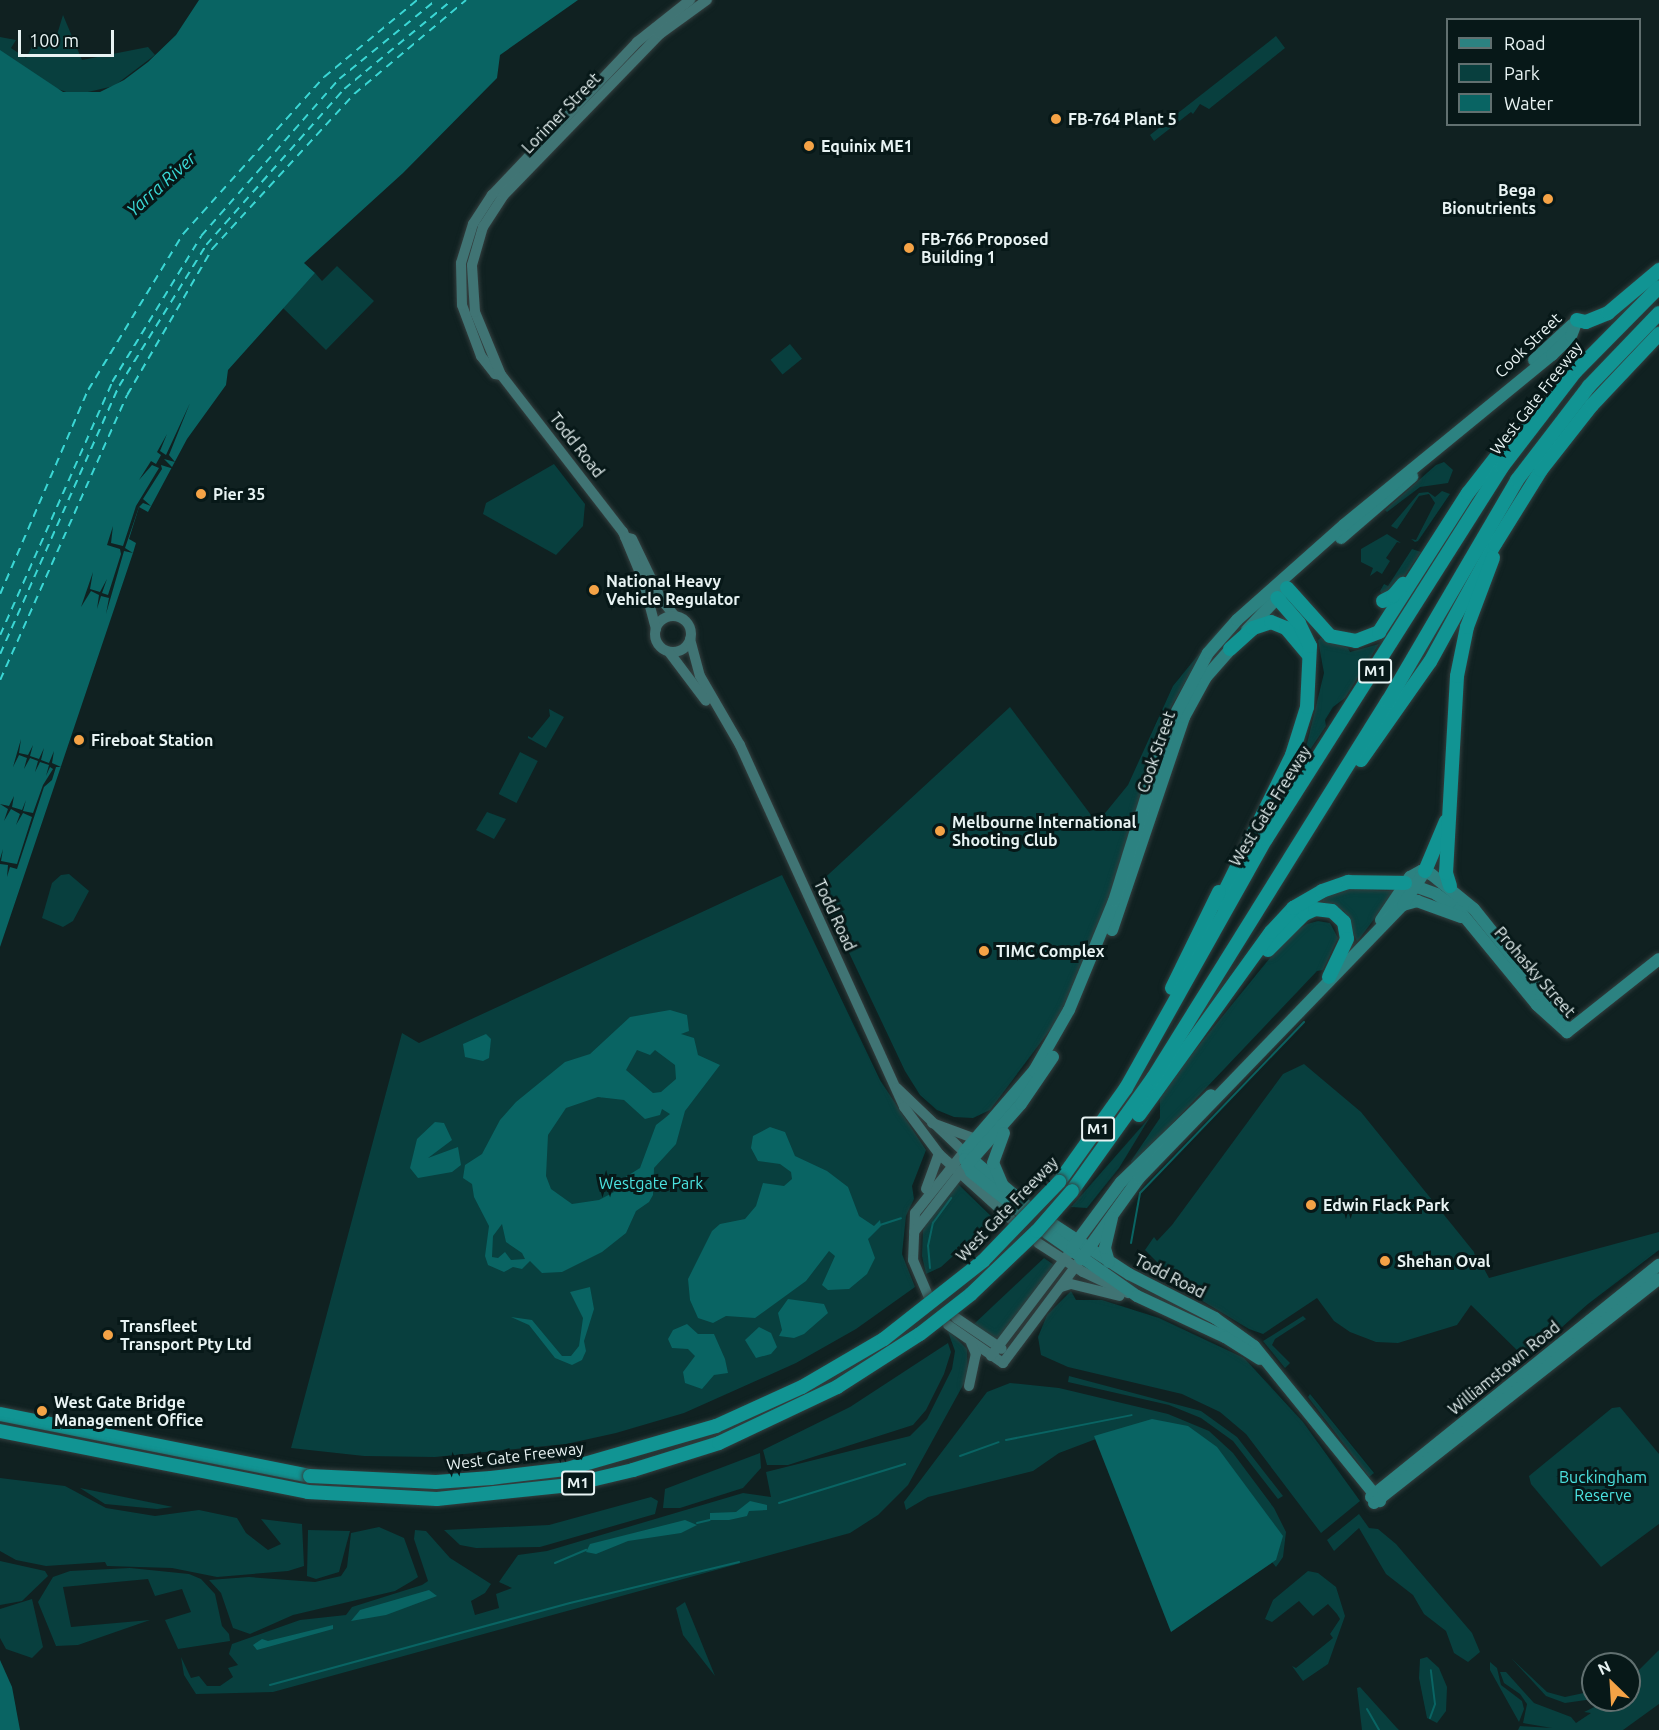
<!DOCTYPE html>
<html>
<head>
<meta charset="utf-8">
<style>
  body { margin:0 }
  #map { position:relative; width:1659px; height:1730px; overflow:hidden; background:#102121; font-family:Ubuntu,sans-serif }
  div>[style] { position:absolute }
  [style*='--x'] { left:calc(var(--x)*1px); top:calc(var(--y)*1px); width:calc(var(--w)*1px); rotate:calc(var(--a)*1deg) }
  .green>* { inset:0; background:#083f3e; transform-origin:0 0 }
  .water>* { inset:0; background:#096463 }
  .pier>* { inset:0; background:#102121 }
  .stream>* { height:2px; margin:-1px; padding:0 1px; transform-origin:1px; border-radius:1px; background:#096463 }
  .ferry>* { height:1.5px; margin-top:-0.75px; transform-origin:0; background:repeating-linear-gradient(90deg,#3ad7d5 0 8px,transparent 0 14px) }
  .roads { filter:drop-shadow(0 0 2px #333e3e) drop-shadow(0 0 2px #333e3e) }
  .secondary>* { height:10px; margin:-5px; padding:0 5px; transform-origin:5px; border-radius:5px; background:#407474 }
  .secondary>.ring { margin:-5px; padding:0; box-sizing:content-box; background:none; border:10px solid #407474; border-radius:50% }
  .primary>* { height:12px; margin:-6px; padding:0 6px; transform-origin:6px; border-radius:6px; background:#2c8281 }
  .highway>* { height:14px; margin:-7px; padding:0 7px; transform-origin:7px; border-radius:7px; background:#119493 }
  .bridges { filter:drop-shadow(0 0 2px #333e3e) drop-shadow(0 0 2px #333e3e) }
  .highway-bridge>* { height:14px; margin:-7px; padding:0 7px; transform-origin:7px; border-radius:7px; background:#119493 }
  .dots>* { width:16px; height:16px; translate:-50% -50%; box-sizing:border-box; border:3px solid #071818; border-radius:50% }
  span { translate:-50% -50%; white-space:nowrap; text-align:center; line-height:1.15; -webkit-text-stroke:6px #071818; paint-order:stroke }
  .shield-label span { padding:2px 4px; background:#071818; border:2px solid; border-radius:4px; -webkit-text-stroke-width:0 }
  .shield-label { font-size:15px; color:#e8f3f3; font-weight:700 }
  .street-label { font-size:16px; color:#e8f3f3 }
  .poi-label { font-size:16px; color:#e8f3f3; font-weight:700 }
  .left { translate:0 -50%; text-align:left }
  .right { translate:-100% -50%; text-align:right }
  .park-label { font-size:16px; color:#4be3e0 }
  .water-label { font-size:18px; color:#3ad7d5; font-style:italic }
  .legend { position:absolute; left:1446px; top:18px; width:195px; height:108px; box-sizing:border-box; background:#071818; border:2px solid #617070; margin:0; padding:8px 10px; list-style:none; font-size:18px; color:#e8f3f3 }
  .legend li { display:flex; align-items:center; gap:12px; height:30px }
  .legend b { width:30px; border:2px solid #617070 }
  .north { position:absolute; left:1581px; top:1652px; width:60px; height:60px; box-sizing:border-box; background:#071818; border:2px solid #617070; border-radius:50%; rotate:335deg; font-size:16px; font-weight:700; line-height:24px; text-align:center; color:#e8f3f3 }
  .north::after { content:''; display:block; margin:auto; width:21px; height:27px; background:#f5a346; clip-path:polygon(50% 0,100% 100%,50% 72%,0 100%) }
  .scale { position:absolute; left:18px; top:30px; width:96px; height:27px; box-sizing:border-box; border:3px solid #e8f3f3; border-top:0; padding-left:8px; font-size:18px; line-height:21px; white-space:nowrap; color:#e8f3f3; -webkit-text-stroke:4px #071818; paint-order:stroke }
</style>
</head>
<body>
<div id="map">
  <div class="green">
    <div style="clip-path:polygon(63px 15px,82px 60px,148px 47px,155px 55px,114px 86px,75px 95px,52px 87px,0 51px,0 37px,16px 40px,11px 48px,26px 58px,32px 47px,48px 46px,56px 38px)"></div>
    <div style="clip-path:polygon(1276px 36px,1285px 48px,1209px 109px,1200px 104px,1193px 114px,1191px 112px,1154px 141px,1150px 135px)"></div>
    <div style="clip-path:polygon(337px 266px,374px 301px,326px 350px,283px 308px,315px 273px,322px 281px)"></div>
    <div style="left:790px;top:344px;width:19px;height:25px;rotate:51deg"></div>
    <div style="clip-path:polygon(1444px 462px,1453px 470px,1448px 483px,1420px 487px,1387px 512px,1385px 510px,1436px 465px)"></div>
    <div style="clip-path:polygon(554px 464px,585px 504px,583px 526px,556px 555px,483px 514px,486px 503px)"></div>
    <div style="clip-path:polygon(1442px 491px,1450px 494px,1418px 541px,1415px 542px,1411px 539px,1416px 540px,1435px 503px,1429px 494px,1419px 496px,1397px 529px,1391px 526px,1419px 493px,1428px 492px,1435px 497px)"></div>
    <div style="clip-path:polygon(1387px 534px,1401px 543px,1397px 542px,1386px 558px,1390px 561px,1382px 574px,1377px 571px,1370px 576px,1373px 568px,1361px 562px,1361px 549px)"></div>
    <div style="clip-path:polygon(1412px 549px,1421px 552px,1393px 593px,1383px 596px,1380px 591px,1384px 584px,1388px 586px)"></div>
    <div style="clip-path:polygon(1252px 598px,1241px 611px,1200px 656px,1165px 718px,1117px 884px,1062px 1014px,990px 1110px,973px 1118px,954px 1117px,937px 1110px,920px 1095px,905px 1071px,817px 885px,1010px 707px,1097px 823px,1128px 785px,1173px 686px,1216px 633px)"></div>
    <div style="clip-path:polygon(1322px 637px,1348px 648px,1350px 652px,1379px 644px,1345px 698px,1333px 707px,1325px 720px,1326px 726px,1303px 760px,1324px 673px,1318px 640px)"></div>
    <div style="clip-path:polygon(549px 709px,564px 717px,546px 748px,528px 738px,528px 736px,532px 738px,550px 716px)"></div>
    <div style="left:520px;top:752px;width:20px;height:47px;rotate:27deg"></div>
    <div style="clip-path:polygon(487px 812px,506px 819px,494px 839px,476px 830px)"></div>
    <div style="clip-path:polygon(69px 874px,89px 891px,73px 921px,63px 927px,42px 918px,52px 883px,61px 875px)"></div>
    <div style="clip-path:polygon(782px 875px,880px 1080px,926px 1150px,912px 1186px,914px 1199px,906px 1216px,902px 1254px,915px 1287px,856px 1329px,796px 1363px,684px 1413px,616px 1433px,566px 1444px,435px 1457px,364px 1456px,291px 1448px,402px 1033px,419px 1043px,437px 1035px)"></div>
    <div style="clip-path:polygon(1349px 889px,1395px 891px,1357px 942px,1344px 911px,1323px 902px,1322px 897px)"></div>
    <div style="clip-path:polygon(1318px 921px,1330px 923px,1338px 938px,1323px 970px,1317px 971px,1132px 1166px,1131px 1161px,1160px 1118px,1160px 1093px,1287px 937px,1307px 924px)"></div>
    <div style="clip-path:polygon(1304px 1064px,1361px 1112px,1474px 1252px,1478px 1268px,1482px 1265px,1489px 1278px,1659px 1232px,1659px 1250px,1588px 1304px,1526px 1359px,1471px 1305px,1457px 1325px,1398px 1343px,1376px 1342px,1350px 1332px,1334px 1321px,1317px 1298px,1263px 1334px,1249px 1329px,1186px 1291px,1145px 1250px,1154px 1237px,1157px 1241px,1172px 1225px,1283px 1074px)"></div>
    <div style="clip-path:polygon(1150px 1117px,1119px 1168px,1087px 1208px,1071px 1207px)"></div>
    <div style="clip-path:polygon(957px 1183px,994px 1219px,941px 1267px,926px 1274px,922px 1256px,923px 1230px,930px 1216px)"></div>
    <div style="clip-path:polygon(1044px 1258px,1054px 1265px,997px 1340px,974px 1324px)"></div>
    <div style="clip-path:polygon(1071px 1291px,1076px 1300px,1102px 1300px,1159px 1318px,1244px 1358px,1303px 1422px,1360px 1501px,1321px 1533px,1246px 1434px,1220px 1412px,1182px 1394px,1068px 1367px,1041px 1355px,1038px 1337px,1047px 1315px)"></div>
    <div style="clip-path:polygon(1303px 1316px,1310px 1323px,1306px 1319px,1275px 1339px,1272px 1345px,1290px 1363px,1285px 1368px,1263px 1341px)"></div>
    <div style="clip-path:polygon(947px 1329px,967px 1349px,968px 1376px,908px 1485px,878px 1515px,850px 1533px,273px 1692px,196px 1694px,184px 1675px,181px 1657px,191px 1678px,199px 1676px,207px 1686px,220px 1686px,233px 1677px,228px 1668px,238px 1665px,229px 1654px,232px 1644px,300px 1620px,346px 1615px,352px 1607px,422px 1585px,428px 1581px,414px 1539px,415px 1530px,426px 1531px,450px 1558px,491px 1584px,485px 1593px,471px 1601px,475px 1615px,499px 1608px,496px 1594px,512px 1588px,499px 1582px,518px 1555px,547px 1551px,743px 1493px,771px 1497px,766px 1472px,910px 1436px,927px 1419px,952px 1369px,955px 1351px)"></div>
    <div style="clip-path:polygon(948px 1343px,951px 1352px,944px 1374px,926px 1410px,913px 1425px,788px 1465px,767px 1465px,763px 1450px,850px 1407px)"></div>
    <div style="clip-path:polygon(1069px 1376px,1201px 1411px,1237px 1437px,1283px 1496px,1278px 1499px,1233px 1441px,1201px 1418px,1169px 1405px,1068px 1382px)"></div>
    <div style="clip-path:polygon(1010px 1383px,1059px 1388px,1168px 1414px,1209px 1431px,1233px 1453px,1274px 1508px,1286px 1532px,1283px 1557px,1276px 1567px,1272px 1562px,1276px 1560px,1094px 1436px,1096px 1439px,1059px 1453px,1033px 1471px,928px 1497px,906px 1510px,904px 1502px,987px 1392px)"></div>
    <div style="clip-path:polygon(1310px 1394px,1374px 1473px,1369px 1477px,1308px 1397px)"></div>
    <div style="clip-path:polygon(1620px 1407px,1659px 1454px,1659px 1524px,1601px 1567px,1531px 1484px,1529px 1476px,1612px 1408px)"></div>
    <div style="clip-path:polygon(760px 1453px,761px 1468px,743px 1488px,680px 1508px,663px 1508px,665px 1489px)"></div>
    <div style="clip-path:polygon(0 1478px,65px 1486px,106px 1508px,155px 1516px,199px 1510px,237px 1518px,246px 1533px,268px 1550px,281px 1544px,261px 1519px,302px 1524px,304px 1566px,288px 1571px,217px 1577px,172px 1568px,107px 1566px,105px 1562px,46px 1566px,16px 1560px,0 1551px)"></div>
    <div style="clip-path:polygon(80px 1488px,173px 1507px,157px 1509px,105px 1504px)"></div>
    <div style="clip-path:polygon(651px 1497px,658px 1501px,655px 1514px,540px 1547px,476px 1548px,460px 1545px,444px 1530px,549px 1525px)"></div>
    <div style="clip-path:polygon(1359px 1514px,1369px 1528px,1378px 1529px,1396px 1544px,1472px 1633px,1480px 1652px,1468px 1662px,1454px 1653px,1446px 1631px,1424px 1614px,1413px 1595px,1386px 1574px,1359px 1528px,1334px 1551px,1327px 1540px)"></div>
    <div style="clip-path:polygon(379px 1527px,404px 1538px,418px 1577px,412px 1581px,395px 1591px,293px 1615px,250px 1634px,233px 1628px,221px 1593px,209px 1580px,249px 1577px,315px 1582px,341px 1576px,347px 1567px,351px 1533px)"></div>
    <div style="clip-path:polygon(308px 1530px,350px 1531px,339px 1572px,316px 1579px,307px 1576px)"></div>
    <div style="clip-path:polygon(0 1561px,45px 1571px,48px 1576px,22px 1601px,0 1605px)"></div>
    <div style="clip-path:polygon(130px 1568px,189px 1574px,201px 1579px,215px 1594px,222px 1626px,229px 1634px,230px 1641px,178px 1649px,165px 1620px,191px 1612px,182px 1589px,155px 1596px,148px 1579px,63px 1587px,71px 1627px,150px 1620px,78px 1645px,56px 1646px,38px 1602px,53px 1577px,70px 1571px)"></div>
    <div style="clip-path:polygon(1308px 1571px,1318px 1573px,1336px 1587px,1345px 1616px,1328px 1664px,1303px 1681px,1292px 1666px,1296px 1668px,1333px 1638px,1330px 1634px,1340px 1619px,1337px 1614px,1328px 1604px,1313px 1616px,1299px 1601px,1272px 1622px,1265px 1619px,1273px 1600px)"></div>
    <div style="clip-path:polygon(32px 1599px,43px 1647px,32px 1658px,6px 1649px,0 1638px,0 1609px)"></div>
    <div style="clip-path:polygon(685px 1602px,715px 1676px,683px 1635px,676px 1608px)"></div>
    <div style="clip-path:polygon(1659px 1650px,1659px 1704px,1623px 1730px,1518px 1730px,1520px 1726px,1552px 1728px,1523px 1723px,1527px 1704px,1520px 1694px,1504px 1683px,1500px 1672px,1506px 1672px,1534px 1703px,1571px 1717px,1576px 1723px,1591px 1713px,1584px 1712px,1609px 1700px,1629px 1700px,1629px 1680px)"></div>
    <div style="clip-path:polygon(1427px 1657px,1439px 1668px,1447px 1687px,1446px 1711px,1437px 1723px,1427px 1718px,1419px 1678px,1420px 1659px)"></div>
    <div style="clip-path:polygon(1511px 1658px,1547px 1692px,1565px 1697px,1593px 1691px,1593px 1699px,1565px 1703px,1546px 1696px)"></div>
    <div style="clip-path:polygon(1490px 1662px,1497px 1668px,1501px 1685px,1522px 1701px,1524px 1709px,1519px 1722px,1490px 1670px)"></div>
    <div style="clip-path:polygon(1360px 1687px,1396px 1727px,1399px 1730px,1362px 1730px,1357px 1688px)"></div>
  </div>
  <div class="water">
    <div style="clip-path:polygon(199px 0,578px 0,500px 55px,497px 78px,403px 173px,304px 263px,315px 273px,228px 370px,226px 385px,187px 439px,148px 512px,139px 507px,129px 539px,136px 543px,133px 553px,0 947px,0 50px,63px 92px,100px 92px,124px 80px,148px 62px,176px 35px)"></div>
    <div style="clip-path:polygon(evenodd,670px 1010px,687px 1015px,689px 1031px,681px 1034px,694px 1038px,698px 1055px,720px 1065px,685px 1111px,676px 1144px,654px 1168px,653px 1195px,649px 1202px,636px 1211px,626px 1233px,602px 1252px,562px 1272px,542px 1273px,530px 1261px,522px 1269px,513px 1267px,504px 1272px,488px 1265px,485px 1256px,489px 1226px,474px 1197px,472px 1184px,463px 1178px,465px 1165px,482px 1154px,500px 1120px,516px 1102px,565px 1062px,590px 1054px,630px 1017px,670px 1010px,637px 1050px,650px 1055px,655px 1050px,675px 1065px,676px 1079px,661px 1092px,653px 1093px,626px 1070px,637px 1050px,670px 1010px,598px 1097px,624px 1100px,645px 1119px,660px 1115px,662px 1109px,670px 1114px,656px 1125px,640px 1168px,624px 1178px,616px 1191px,599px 1200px,572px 1204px,551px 1189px,546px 1176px,548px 1135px,566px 1108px,598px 1097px,670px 1010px,502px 1224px,506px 1242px,522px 1253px,525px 1259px,511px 1260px,505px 1252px,498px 1258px,492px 1257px,493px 1236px,502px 1224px)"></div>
    <div style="clip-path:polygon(486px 1034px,491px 1039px,489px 1058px,483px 1061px,465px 1057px,463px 1044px)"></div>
    <div style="clip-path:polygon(435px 1122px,444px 1123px,452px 1140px,428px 1158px,458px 1147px,461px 1165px,452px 1172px,418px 1178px,410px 1168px,417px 1139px)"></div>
    <div style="clip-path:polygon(770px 1127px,785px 1132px,795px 1156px,827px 1171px,848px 1187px,859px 1216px,874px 1226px,880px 1220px,881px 1226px,868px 1239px,875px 1258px,867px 1274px,849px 1289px,828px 1290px,822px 1285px,835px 1256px,829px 1251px,806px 1281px,755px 1318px,726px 1316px,713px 1323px,698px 1318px,690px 1300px,688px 1279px,712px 1231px,720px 1224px,745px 1219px,756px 1206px,763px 1183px,784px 1186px,792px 1179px,791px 1172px,780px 1164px,758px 1161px,751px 1148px,753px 1136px)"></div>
    <div style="clip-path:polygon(590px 1287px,594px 1309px,584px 1341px,586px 1351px,582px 1360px,572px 1365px,555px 1358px,529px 1325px,511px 1317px,532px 1320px,562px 1356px,571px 1356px,579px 1346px,583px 1318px,570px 1292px)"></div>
    <div style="clip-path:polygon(788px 1299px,824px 1304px,828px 1313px,804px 1334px,794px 1338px,779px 1336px,782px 1330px,778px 1313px)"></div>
    <div style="clip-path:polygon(687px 1324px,698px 1334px,714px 1334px,725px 1359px,728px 1373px,714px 1375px,702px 1389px,685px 1383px,683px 1372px,695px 1356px,688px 1349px,672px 1348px,668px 1339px,673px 1330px)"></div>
    <div style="clip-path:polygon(759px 1327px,771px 1333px,777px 1347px,771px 1354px,756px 1358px,745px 1340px)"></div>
    <div style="clip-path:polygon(1152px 1419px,1188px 1426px,1217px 1447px,1283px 1536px,1276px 1560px,1171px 1632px,1094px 1436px)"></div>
    <div style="clip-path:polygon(750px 1501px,767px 1505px,767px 1510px,749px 1511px,747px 1516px,729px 1520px,710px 1520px,710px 1513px,736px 1512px)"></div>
    <div style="clip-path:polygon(685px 1520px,697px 1525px,681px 1533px,628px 1541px,596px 1554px,586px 1552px,590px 1544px)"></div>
    <div style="clip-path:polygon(429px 1590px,437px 1596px,386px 1615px,351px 1621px,360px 1610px)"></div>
    <div style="clip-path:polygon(333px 1625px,333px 1629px,257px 1650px,253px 1645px,262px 1639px,268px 1641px)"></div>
    <div style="clip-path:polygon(0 1660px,12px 1687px,20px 1730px,0 1730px)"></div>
  </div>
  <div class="pier">
    <div style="clip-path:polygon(190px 403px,169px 455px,175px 462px,164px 459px,174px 469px,161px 465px,162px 469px,143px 499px,151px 506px,143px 503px,139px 507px,125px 548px,133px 553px,124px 551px,106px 614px,109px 598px,101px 596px,97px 609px,99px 595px,91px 591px,81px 607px,93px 572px,90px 589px,100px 592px,107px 579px,102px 593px,108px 595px,121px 554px,120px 549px,107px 545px,113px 526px,111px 543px,123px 546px,136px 506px,159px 468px,152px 465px,139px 480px,151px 461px,156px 464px,161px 455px,157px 452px,167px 434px,160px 451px,166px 455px)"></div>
    <div style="clip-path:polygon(21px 739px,19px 753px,28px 755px,33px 745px,30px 756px,39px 759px,44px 748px,41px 760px,49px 763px,54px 751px,52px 763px,61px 767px,56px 767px,52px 780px,44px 787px,17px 869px,10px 867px,7px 877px,8px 865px,0 864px,0 859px,3px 849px,1px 861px,11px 863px,14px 853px,11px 863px,17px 864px,32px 817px,23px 813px,16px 825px,20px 814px,11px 809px,4px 821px,8px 809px,0 804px,9px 806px,14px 796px,12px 807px,22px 810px,26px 800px,23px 811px,33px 813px,43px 785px,53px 769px,50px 767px,46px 776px,49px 765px,40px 762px,35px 772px,38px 761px,30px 758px,24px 769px,27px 758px,19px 755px,13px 767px)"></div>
  </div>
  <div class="stream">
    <div style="--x:880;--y:1225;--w:22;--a:-18"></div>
    <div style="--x:1131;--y:1243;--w:51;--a:-79.8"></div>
    <div style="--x:1140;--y:1193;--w:237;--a:-46.2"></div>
    <div style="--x:930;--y:1268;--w:22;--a:-95"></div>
    <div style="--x:928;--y:1246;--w:24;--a:-78"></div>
    <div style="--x:933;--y:1223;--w:31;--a:-54"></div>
    <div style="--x:1006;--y:1440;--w:128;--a:-11.2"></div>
    <div style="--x:960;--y:1456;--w:41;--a:-19.7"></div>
    <div style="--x:779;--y:1503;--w:132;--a:-17.2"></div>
    <div style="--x:697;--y:1523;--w:13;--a:-13"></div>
    <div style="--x:555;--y:1563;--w:34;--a:-23"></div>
    <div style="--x:270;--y:1685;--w:311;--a:-15.3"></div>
    <div style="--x:570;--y:1603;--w:174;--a:-13.6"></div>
    <div style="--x:1367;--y:1709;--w:24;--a:60"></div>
    <div style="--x:1430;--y:1718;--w:15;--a:-70"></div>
    <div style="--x:1435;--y:1704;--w:34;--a:-97"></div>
  </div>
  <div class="ferry">
    <div style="--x:0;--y:594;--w:222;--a:-66.7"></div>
    <div style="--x:88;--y:390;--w:183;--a:-58.7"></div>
    <div style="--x:183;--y:234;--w:211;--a:-48.1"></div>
    <div style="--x:324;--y:77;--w:121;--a:-39.6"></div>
    <div style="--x:0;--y:635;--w:277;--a:-66.1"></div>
    <div style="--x:112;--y:382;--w:171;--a:-58.6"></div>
    <div style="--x:201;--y:236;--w:209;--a:-48.7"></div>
    <div style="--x:339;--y:79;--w:125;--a:-39.2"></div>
    <div style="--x:0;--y:654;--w:293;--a:-66.1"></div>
    <div style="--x:119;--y:386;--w:166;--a:-58.3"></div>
    <div style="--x:206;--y:245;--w:208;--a:-48.5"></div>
    <div style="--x:344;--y:89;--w:140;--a:-39.5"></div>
    <div style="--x:0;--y:680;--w:312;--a:-66"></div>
    <div style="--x:127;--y:395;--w:169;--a:-59.8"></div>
    <div style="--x:212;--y:249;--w:210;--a:-47.5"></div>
    <div style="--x:354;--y:94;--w:146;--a:-40"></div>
  </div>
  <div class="roads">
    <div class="secondary">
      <div style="--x:501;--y:375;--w:6;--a:-171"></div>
      <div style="--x:495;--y:374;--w:23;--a:-128"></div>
      <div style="--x:481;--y:356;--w:54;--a:-110.4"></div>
      <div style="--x:462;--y:305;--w:42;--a:-91.4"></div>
      <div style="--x:461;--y:263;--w:41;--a:-72.9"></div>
      <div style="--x:473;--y:224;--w:35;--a:-57"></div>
      <div style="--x:492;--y:195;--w:211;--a:-46.5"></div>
      <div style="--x:637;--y:42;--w:68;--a:-38.4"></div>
      <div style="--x:625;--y:537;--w:7;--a:16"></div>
      <div style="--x:632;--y:539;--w:67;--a:64.2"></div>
      <div style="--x:661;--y:599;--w:22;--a:51"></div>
      <div class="ring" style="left:655px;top:616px;width:26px;height:26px"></div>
      <div style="--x:656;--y:629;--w:51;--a:-104.9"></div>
      <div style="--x:643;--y:580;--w:52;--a:-112.6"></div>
      <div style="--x:623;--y:532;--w:199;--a:-127.8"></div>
      <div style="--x:501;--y:375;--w:68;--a:-112.4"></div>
      <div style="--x:475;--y:312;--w:47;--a:-93.7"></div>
      <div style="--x:472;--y:265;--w:40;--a:-74"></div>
      <div style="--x:483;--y:227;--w:37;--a:-57"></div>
      <div style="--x:503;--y:196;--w:226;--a:-45.9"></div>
      <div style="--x:660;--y:34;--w:58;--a:-35.9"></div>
      <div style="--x:690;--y:639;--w:38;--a:75"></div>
      <div style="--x:700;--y:676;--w:80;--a:59.9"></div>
      <div style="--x:740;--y:745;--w:397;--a:65.6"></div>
      <div style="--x:904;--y:1107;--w:59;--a:53.3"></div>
      <div style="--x:939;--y:1154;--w:98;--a:42.1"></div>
      <div style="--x:669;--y:652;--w:61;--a:52.9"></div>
      <div style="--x:897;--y:1088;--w:93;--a:43.7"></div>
      <div style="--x:964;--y:1152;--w:78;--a:128.8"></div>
      <div style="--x:915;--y:1213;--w:47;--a:92.4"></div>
      <div style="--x:913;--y:1260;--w:39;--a:67"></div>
      <div style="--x:932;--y:1123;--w:47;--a:20"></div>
      <div style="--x:926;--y:1189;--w:37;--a:-70"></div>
      <div style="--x:914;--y:1232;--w:80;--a:-52.1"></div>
      <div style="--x:1038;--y:1243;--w:54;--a:32.8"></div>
      <div style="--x:1083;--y:1272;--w:50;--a:25"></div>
      <div style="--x:1061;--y:1287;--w:10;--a:-17"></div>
      <div style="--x:1071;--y:1284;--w:50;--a:13.8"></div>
      <div style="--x:956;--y:1318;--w:55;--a:34"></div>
      <div style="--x:948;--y:1325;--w:67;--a:34.6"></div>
      <div style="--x:1003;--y:1363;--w:130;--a:-53.1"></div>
      <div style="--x:991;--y:1356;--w:131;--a:-52.8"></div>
      <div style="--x:969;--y:1386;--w:33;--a:-78"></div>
      <div style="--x:976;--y:1354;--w:12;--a:-114"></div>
    </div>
    <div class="primary">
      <div style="--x:1534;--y:360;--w:52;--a:-42.6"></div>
      <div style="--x:1341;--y:538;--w:94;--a:-40.7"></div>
      <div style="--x:1247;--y:630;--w:52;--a:-46.5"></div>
      <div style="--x:1409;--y:884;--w:29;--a:20"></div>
      <div style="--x:1436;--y:894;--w:28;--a:35"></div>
      <div style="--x:1459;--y:910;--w:123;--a:50.6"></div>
      <div style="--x:1537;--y:1005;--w:40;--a:42"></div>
      <div style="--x:1403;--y:905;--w:15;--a:-16"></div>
      <div style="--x:1417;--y:901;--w:47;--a:20"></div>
      <div style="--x:1381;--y:920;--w:52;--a:-56"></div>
      <div style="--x:1410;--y:877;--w:13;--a:-29"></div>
      <div style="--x:1421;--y:871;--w:10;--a:17"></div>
      <div style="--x:1431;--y:874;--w:55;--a:39.1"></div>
      <div style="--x:1474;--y:909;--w:142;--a:51.3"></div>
      <div style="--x:1563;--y:1020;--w:13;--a:72"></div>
      <div style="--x:1112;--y:930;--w:225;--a:-71.3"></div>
      <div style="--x:1184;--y:717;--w:46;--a:-61.2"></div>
      <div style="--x:1206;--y:677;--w:45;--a:-48.6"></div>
      <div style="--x:1567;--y:1032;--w:117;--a:-38.4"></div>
      <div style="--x:964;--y:1152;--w:107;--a:-49.2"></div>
      <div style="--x:1034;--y:1071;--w:70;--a:-60.2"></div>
      <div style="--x:1069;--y:1010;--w:118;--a:-67.6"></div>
      <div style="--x:1114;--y:901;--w:179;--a:-72.8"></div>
      <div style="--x:1167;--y:730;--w:87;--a:-62"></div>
      <div style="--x:1208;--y:653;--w:44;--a:-48.7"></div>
      <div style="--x:1237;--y:620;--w:143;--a:-41.6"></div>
      <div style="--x:1344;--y:525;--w:269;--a:-39.3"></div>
      <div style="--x:1552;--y:355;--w:27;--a:-45"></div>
      <div style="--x:1571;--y:336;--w:17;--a:-69"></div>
      <div style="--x:967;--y:1155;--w:77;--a:40.3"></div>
      <div style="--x:965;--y:1159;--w:14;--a:65"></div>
      <div style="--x:971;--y:1172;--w:63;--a:38.5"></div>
      <div style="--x:967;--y:1165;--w:81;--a:-48.5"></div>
      <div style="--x:1021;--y:1104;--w:57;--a:-55.8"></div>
      <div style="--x:1003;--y:1186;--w:25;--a:-113"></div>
      <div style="--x:993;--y:1163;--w:32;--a:-70"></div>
      <div style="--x:1054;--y:1225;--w:90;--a:33.2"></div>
      <div style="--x:1129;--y:1274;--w:97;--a:27.1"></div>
      <div style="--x:1215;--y:1318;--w:48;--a:35.7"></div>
      <div style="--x:1254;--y:1346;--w:200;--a:50.9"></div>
      <div style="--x:1047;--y:1233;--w:110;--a:35"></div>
      <div style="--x:1137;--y:1296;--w:97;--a:25"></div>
      <div style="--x:1225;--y:1337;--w:41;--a:32.2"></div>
      <div style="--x:1072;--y:1248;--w:82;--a:-53.4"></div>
      <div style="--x:1121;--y:1182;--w:125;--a:-44"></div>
      <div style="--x:1081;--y:1259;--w:100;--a:-54.4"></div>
      <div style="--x:1139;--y:1178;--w:380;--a:-46"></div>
      <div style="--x:1403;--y:905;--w:40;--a:-57.1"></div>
      <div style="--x:1109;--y:1262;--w:15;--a:-106"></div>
      <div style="--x:1105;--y:1248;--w:31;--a:-77"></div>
      <div style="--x:1371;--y:1497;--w:370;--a:-38.9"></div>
      <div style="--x:1374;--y:1503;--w:362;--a:-38.2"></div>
    </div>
    <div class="highway">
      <div style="--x:1577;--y:320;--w:9;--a:13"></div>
      <div style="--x:1586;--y:322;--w:24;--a:-22"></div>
      <div style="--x:1608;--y:313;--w:67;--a:-40.1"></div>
      <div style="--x:1287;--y:588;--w:64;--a:48.1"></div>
      <div style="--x:1330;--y:636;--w:26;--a:11"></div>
      <div style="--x:1356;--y:641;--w:25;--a:-21"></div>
      <div style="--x:1379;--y:632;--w:165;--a:-57.4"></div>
      <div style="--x:1468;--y:493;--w:88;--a:-52"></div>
      <div style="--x:1383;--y:601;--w:11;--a:-27"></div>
      <div style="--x:1393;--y:596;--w:16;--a:-50"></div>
      <div style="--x:1230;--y:649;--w:31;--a:-42"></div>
      <div style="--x:1253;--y:628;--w:19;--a:-18"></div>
      <div style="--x:1271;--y:622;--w:16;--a:22"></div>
      <div style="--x:1286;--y:628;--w:34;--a:50"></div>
      <div style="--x:1361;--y:760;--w:120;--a:-54.9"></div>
      <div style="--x:1430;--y:662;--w:135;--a:-61.2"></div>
      <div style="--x:1495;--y:544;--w:87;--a:-58.1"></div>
      <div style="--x:1541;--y:470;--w:83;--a:-51.9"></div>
      <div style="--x:1592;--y:405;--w:98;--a:-46.7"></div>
      <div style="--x:1425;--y:871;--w:54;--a:-67.2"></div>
      <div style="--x:1450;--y:886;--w:14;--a:-107"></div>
      <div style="--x:1446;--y:873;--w:197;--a:-86.8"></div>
      <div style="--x:1457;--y:676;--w:50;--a:-78.5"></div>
      <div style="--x:1467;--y:627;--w:74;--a:-69.4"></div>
      <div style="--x:1219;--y:903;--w:165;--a:-63.7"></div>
      <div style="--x:1292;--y:755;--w:50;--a:-72.6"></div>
      <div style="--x:1307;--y:707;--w:61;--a:-87.2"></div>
      <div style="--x:1310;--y:646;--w:25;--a:-116"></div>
      <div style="--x:1299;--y:623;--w:33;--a:-131"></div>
      <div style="--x:1268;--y:950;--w:51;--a:-45"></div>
      <div style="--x:1304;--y:914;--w:12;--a:-24"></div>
      <div style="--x:1315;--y:909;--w:17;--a:7"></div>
      <div style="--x:1332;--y:911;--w:16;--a:43"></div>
      <div style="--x:1344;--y:922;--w:17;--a:80"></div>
      <div style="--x:1347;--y:939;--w:42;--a:115.3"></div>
      <div style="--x:1172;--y:988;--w:107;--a:-63.9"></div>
      <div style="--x:1139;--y:1115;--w:226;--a:-54.2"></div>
      <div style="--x:1271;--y:932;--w:33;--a:-47"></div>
      <div style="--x:1293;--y:908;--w:34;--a:-30"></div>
      <div style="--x:1322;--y:891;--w:28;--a:-19"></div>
      <div style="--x:1348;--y:882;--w:57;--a:1"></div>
      <div style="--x:1059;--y:1182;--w:115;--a:-54.5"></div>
      <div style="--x:1126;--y:1088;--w:286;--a:-60.7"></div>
      <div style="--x:1266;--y:839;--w:441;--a:-57.6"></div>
      <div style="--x:1502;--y:467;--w:121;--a:-52.4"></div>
      <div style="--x:1576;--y:371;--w:118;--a:-45.3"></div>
      <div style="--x:1072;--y:1191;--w:139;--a:-54.4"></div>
      <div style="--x:1153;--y:1078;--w:444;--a:-58.1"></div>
      <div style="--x:1388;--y:701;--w:256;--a:-59.7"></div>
      <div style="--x:1517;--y:480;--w:118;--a:-52.5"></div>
      <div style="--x:1589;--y:386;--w:101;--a:-46.2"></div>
      <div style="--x:0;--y:1414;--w:316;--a:11.3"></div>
    </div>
  </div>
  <div class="bridges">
    <div class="highway-bridge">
      <div style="--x:0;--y:1431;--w:314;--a:11.2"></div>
      <div style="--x:308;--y:1492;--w:129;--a:3.1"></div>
      <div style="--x:437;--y:1499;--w:134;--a:-6"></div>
      <div style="--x:570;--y:1485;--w:65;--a:-13.4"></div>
      <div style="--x:633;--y:1470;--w:90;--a:-17.4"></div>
      <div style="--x:719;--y:1443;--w:131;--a:-25.4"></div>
      <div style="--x:837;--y:1387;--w:98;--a:-32.6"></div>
      <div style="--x:920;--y:1334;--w:65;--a:-38.1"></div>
      <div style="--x:971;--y:1294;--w:91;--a:-43.7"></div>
      <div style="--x:1037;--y:1231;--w:53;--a:-48.8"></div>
      <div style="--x:310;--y:1476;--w:126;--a:2.7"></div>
      <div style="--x:436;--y:1482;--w:55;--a:-4.2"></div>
      <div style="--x:491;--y:1478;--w:77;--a:-6.8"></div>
      <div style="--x:567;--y:1469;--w:155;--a:-16.1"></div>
      <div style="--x:716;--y:1426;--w:94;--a:-24.4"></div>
      <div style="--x:802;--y:1387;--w:95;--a:-30.3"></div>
      <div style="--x:884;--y:1339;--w:126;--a:-38.2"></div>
      <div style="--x:983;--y:1261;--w:110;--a:-46.1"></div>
    </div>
  </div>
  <div class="dots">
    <div style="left:1056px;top:119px;background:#f5a346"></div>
    <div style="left:809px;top:146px;background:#f5a346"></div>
    <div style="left:1548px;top:199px;background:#f5a346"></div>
    <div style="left:909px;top:248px;background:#f5a346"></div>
    <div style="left:201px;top:494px;background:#f5a346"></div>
    <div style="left:594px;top:590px;background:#f5a346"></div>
    <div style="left:79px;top:740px;background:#f5a346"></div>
    <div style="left:940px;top:831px;background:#f5a346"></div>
    <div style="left:984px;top:951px;background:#f5a346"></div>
    <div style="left:1311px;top:1205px;background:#f5a346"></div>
    <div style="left:1385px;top:1261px;background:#f5a346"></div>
    <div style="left:108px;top:1335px;background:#f5a346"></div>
    <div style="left:42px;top:1411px;background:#f5a346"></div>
  </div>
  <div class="shield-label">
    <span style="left:1375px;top:671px">M1</span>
    <span style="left:1098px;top:1129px">M1</span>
    <span style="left:578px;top:1483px">M1</span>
  </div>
  <div class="street-label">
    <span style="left:561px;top:113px;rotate:-46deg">Lorimer Street</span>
    <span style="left:1528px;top:345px;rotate:-44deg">Cook Street</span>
    <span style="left:1536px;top:398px;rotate:-52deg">West Gate Freeway</span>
    <span style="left:577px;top:445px;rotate:52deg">Todd Road</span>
    <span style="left:1156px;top:752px;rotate:-71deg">Cook Street</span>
    <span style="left:1270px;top:806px;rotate:-58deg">West Gate Freeway</span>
    <span style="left:835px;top:915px;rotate:65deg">Todd Road</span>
    <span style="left:1535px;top:972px;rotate:49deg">Prohasky Street</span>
    <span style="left:1007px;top:1209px;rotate:-46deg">West Gate Freeway</span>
    <span style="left:1170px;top:1276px;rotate:27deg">Todd Road</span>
    <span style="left:1504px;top:1368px;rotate:-39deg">Williamstown Road</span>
    <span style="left:515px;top:1456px;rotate:-7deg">West Gate Freeway</span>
  </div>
  <div class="poi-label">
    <span class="left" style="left:1068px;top:119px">FB-764 Plant 5</span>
    <span class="left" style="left:821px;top:146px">Equinix ME1</span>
    <span class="right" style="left:1536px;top:199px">Bega<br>Bionutrients</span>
    <span class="left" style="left:921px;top:248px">FB-766 Proposed<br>Building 1</span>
    <span class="left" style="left:213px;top:494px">Pier 35</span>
    <span class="left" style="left:606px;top:590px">National Heavy<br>Vehicle Regulator</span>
    <span class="left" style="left:91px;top:740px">Fireboat Station</span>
    <span class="left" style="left:952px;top:831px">Melbourne International<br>Shooting Club</span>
    <span class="left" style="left:996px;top:951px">TIMC Complex</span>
    <span class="left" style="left:1323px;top:1205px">Edwin Flack Park</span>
    <span class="left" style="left:1397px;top:1261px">Shehan Oval</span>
    <span class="left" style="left:120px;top:1335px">Transfleet<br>Transport Pty Ltd</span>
    <span class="left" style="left:54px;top:1411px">West Gate Bridge<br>Management Office</span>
  </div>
  <div class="park-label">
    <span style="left:651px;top:1183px">Westgate Park</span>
    <span style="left:1603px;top:1486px">Buckingham<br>Reserve</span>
  </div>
  <div class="water-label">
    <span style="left:161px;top:184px;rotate:-42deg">Yarra River</span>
  </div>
  <ul class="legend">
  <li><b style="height:8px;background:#2c8281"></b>Road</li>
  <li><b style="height:16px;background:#083f3e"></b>Park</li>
  <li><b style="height:16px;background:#096463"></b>Water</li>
  </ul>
  <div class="north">N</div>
  <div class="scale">100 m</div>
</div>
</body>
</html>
